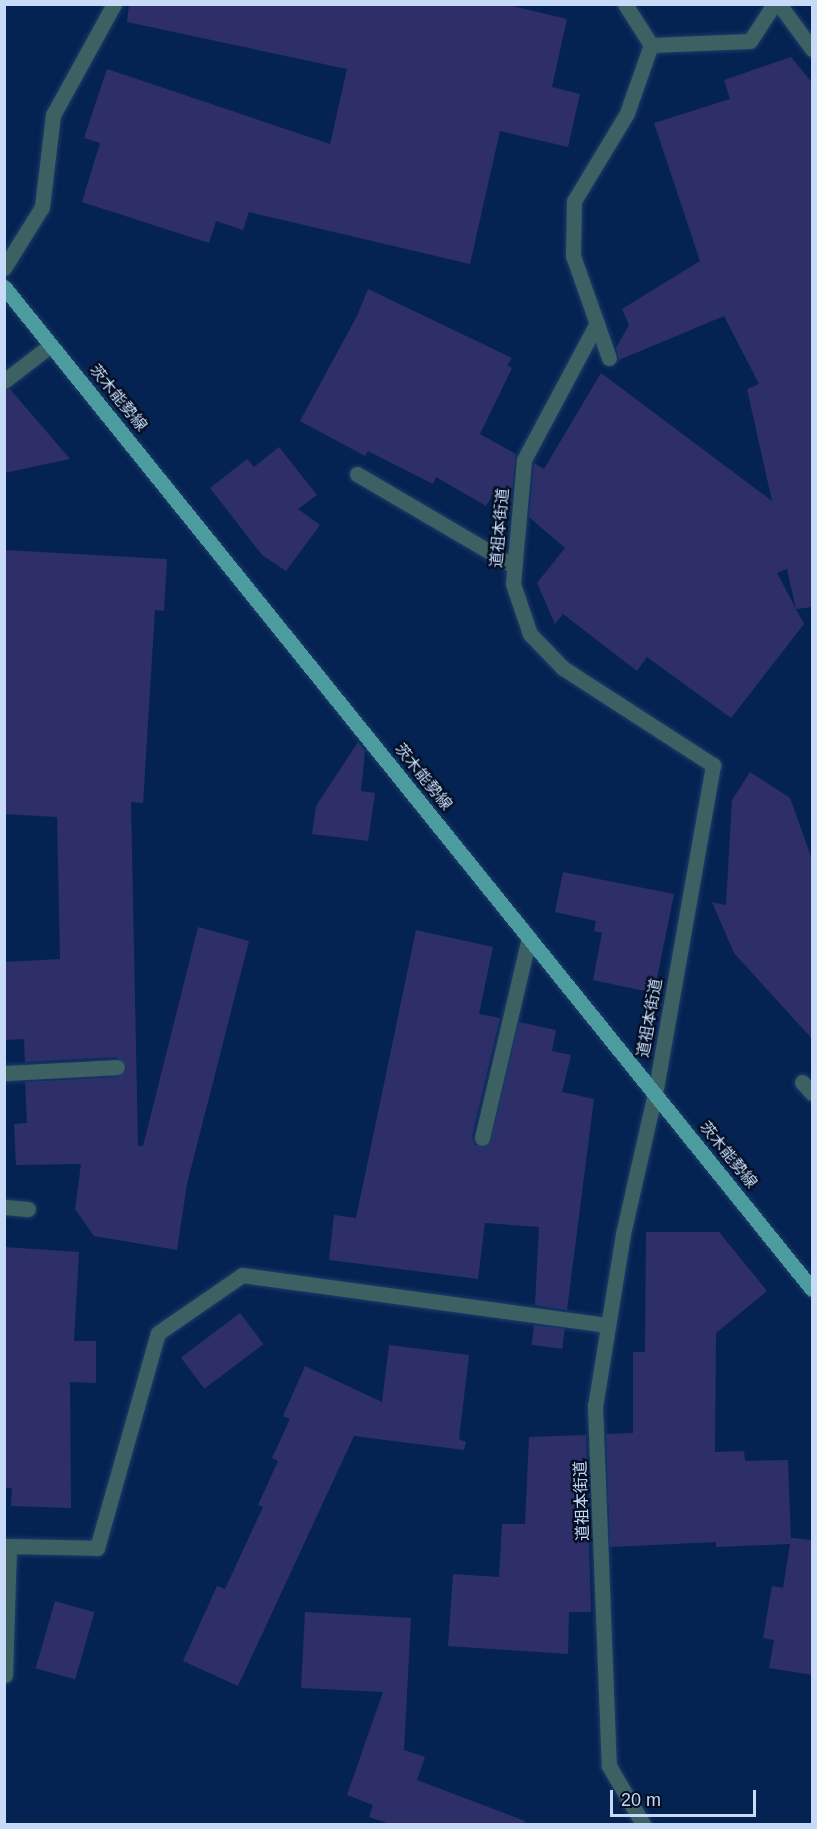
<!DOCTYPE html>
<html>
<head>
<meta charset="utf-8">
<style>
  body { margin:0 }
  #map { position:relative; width:817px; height:1829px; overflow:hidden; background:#042352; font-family:Arial,"Noto Sans JP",sans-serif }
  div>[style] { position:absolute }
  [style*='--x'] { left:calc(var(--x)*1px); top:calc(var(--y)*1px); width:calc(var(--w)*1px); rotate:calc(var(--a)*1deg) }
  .building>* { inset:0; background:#2e2f69; transform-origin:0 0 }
  .roads { filter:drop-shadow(0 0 2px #1f3d69) drop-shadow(0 0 2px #1f3d69) }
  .service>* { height:15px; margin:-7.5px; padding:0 7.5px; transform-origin:7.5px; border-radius:7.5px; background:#3d6163 }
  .minor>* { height:15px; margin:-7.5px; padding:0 7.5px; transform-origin:7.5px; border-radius:7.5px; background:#3d6163 }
  .primary>* { height:15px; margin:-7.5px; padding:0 7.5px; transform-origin:7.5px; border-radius:7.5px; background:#4c9c9f }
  span { translate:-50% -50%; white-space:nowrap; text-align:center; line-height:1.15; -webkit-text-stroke:4.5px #030e22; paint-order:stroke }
  .street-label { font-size:16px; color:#c7dbf8 }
  .frame { position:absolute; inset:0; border:6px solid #c7dbf8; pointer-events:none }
  .scale { position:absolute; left:610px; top:1790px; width:146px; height:27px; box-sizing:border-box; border:3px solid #c7dbf8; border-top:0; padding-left:8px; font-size:18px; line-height:21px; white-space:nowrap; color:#c7dbf8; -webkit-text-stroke:4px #030e22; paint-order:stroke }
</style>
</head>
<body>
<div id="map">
  <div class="building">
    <div style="clip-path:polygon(129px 4px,504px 4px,567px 19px,552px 87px,580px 94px,568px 147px,500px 131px,470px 264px,249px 212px,243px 230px,216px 221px,209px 243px,82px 202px,100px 143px,84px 138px,107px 69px,330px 144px,347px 69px,127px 22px)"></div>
    <div style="clip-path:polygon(791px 57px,813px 84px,813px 607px,796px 609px,787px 569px,777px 573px,804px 624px,731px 718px,647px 657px,637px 671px,563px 614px,555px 624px,537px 583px,565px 548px,529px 517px,534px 463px,544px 469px,601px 373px,772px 501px,747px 389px,759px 384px,724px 316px,619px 360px,616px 348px,629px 325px,622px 309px,700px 261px,654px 123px,730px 99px,724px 80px)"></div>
    <div style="clip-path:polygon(368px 289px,512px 358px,507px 365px,512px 368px,480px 434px,516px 454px,511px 501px,496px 489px,486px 506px,436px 477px,433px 484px,368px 451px,365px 456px,300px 421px,357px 316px)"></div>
    <div style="clip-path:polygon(10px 389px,70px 459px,4px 473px,4px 391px)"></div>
    <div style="clip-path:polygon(279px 447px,317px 495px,298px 509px,320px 525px,286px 571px,262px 555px,210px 488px,247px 459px,254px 467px)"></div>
    <div style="clip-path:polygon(4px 550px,167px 559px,164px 611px,155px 610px,143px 803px,131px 802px,138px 1146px,143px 1146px,198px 927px,249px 941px,187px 1184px,177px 1250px,94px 1236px,75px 1209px,81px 1164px,16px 1165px,14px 1124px,27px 1123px,25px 1082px,118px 1077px,127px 1067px,116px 1057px,25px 1062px,24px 1039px,4px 1040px,4px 962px,60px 959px,57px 817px,4px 814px)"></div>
    <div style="clip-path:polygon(358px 742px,365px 751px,361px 791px,375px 793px,368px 841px,312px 834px,316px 806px)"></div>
    <div style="clip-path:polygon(750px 772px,790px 798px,813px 862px,813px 1040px,734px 953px,712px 902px,726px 905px,732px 800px)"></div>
    <div style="clip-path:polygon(563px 872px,674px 894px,654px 993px,593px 980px,602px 933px,594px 931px,596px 921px,555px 912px)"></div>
    <div style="clip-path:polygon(416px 930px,493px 947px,479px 1014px,500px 1018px,472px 1136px,475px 1145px,484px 1147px,491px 1140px,519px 1022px,556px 1030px,552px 1051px,571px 1055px,562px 1092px,594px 1099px,567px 1310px,535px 1305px,539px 1227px,485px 1223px,478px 1279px,329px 1260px,334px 1215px,356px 1218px)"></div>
    <div style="clip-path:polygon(646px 1232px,719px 1232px,767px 1291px,716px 1333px,715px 1452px,744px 1451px,745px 1461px,788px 1460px,791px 1543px,791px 1538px,813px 1540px,813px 1675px,769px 1668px,774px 1640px,763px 1638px,772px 1586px,783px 1588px,790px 1544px,716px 1547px,716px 1542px,610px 1547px,606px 1434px,633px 1433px,633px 1352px,645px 1352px)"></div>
    <div style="clip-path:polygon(4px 1247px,79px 1252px,74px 1341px,96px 1341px,96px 1383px,70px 1382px,71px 1508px,11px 1506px,12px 1488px,4px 1488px)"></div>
    <div style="left:240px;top:1313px;width:39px;height:74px;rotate:53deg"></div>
    <div style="left:534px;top:1325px;width:31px;height:20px;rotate:7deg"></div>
    <div style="clip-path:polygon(389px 1345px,469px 1355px,459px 1439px,466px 1442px,464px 1450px,354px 1436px,238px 1686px,183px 1661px,217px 1586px,225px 1589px,263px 1507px,258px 1505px,278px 1461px,272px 1458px,290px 1419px,283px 1416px,305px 1366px,382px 1402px)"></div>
    <div style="clip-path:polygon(586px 1435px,591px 1612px,569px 1612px,568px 1654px,448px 1646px,453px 1574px,499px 1577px,502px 1524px,525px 1524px,529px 1437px)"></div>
    <div style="left:55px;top:1601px;width:41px;height:70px;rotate:16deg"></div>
    <div style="clip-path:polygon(305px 1612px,411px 1618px,404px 1750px,425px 1757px,417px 1780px,525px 1821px,524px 1824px,390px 1824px,369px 1817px,373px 1805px,347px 1795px,383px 1692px,301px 1688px)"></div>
  </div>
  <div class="roads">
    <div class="service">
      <div style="--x:357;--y:474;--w:182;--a:30.4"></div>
      <div style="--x:4;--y:1073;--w:113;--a:-3"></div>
      <div style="--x:802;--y:1082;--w:15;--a:48"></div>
      <div style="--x:482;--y:1138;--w:206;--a:-76.8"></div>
      <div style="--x:4;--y:1207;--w:24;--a:5"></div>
      <div style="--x:4;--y:1546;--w:93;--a:1.2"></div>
      <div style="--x:97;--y:1548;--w:223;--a:-74.2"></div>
      <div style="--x:158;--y:1333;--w:102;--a:-34.6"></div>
      <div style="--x:242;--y:1275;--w:369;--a:7.8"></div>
      <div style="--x:5;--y:1675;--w:129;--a:-88.2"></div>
    </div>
    <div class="minor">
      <div style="--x:779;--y:4;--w:56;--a:53.7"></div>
      <div style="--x:651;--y:45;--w:99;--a:-2.3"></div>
      <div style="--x:750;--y:41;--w:44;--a:-57"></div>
      <div style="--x:4;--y:268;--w:72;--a:-58.1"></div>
      <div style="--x:42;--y:207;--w:93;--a:-83.2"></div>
      <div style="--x:53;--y:115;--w:127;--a:-61.2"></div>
      <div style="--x:597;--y:323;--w:155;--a:118.1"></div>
      <div style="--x:524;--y:460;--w:124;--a:95.1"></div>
      <div style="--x:513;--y:584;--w:53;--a:71.2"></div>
      <div style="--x:530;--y:634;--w:47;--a:45.9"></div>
      <div style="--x:563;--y:668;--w:179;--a:32.9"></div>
      <div style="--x:713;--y:765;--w:333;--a:100"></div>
      <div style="--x:655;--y:1093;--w:145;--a:102.8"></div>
      <div style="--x:623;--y:1234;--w:174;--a:99.2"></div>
      <div style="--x:595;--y:1406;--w:360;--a:87.8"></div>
      <div style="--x:609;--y:1766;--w:67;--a:59.6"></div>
      <div style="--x:609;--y:358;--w:108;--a:-109.4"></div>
      <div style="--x:573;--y:256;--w:55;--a:-89"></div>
      <div style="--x:574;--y:201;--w:103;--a:-58.9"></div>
      <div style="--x:627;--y:113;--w:72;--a:-70.6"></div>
      <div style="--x:651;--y:45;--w:49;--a:-122.4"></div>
      <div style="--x:4;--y:381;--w:59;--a:-37.5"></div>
    </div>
    <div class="primary">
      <div style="--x:4;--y:287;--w:1287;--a:51.12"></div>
    </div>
  </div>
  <div class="street-label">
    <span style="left:118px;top:398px;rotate:51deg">茨木能勢線</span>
    <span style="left:500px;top:528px;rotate:-85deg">道祖本街道</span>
    <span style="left:423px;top:777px;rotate:51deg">茨木能勢線</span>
    <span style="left:650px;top:1018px;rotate:-80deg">道祖本街道</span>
    <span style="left:728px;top:1155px;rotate:51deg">茨木能勢線</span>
    <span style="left:582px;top:1501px;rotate:-92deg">道祖本街道</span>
  </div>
  <div class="frame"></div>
  <div class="scale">20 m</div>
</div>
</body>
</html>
